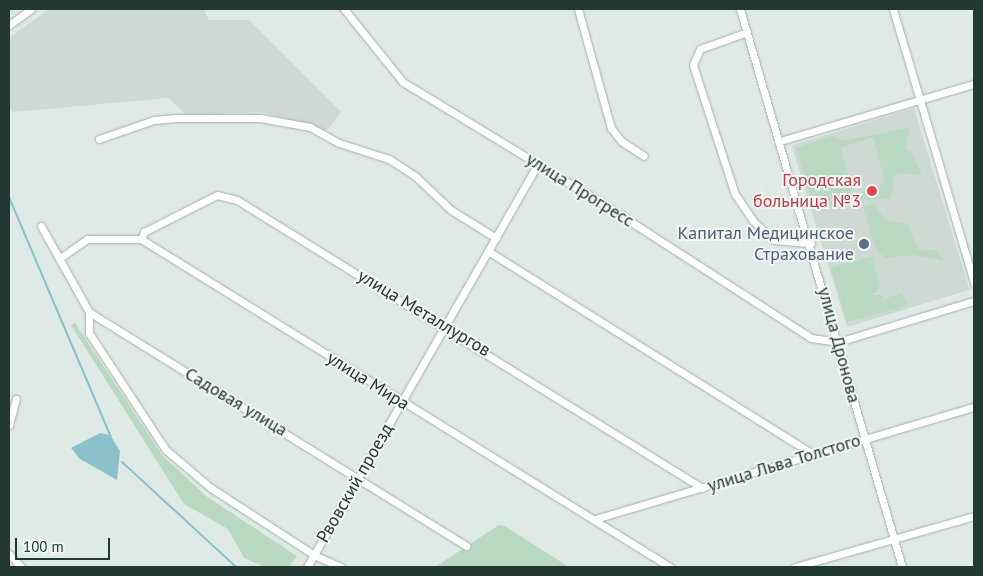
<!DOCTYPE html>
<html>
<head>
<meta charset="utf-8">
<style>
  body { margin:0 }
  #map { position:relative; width:983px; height:576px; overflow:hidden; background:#dfe9e5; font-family:"PT Sans",sans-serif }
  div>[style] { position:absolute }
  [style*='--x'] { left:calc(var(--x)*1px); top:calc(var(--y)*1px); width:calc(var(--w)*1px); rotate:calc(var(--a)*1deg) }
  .built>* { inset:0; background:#ced9d4; transform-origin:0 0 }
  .green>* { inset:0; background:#b9d9c2 }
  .water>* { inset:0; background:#8ac1cb }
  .stream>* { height:2px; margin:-1px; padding:0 1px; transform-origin:1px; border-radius:1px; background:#8ac1cb }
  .roads { filter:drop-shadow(0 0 1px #a3b0ac) drop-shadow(0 0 1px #a3b0ac) }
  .minor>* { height:7px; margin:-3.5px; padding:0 3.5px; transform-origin:3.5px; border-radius:3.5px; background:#fff }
  .dots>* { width:14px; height:14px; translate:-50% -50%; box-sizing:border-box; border:2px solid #eff6f3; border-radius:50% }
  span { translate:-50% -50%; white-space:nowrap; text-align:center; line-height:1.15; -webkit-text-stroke:4px #eff6f3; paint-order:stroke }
  .health-label { font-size:18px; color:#be3a42 }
  .right { translate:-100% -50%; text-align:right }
  .street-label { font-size:18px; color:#223832 }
  .service-label { font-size:18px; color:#4e5e75 }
  .frame { position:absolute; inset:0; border:10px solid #223832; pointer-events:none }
  .scale { position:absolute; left:15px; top:538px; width:95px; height:22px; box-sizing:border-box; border:2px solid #223832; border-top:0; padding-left:6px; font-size:15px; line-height:18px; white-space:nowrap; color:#223832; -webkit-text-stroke:4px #eff6f3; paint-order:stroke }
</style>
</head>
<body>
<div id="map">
  <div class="built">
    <div style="clip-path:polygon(49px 9px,204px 9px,209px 20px,249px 20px,341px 112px,327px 130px,262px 112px,187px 115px,168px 98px,13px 112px,9px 107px,9px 38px)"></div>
    <div style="left:914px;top:108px;width:190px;height:128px;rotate:73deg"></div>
  </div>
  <div class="green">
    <div style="clip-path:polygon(909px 128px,906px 150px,911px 151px,922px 175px,896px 173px,890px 199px,860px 200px,862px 194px,885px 183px,873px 137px,841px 148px,855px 198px,815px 210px,796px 148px,833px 136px,842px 141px)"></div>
    <div style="clip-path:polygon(873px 204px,887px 221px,907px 223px,918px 250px,935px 250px,944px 260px,913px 255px,885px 258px,875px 247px,863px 207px)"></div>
    <div style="clip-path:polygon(872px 256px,880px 287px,872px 295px,884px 295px,882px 300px,901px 293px,909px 305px,847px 322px,831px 268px)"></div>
    <div style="clip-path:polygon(75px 323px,162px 455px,206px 496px,297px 556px,289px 567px,265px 567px,244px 558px,228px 529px,184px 504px,71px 325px)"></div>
    <div style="clip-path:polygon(499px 525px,505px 526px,569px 567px,435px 567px)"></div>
  </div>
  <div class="water">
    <div style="clip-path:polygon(100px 433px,110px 435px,120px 451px,117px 480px,80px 459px,71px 448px)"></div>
  </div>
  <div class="stream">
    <div style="--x:9;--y:197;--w:261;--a:67"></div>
    <div style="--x:122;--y:462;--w:155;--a:42.6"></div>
  </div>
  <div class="roads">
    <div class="minor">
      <div style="--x:344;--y:9;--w:94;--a:51.1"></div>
      <div style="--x:403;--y:82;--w:223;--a:31.3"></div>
      <div style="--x:594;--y:198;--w:258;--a:32.8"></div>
      <div style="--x:811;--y:338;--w:27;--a:8"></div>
      <div style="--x:838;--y:342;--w:142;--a:-16.8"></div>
      <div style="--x:578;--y:9;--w:123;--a:74.5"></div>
      <div style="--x:611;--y:128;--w:16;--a:52"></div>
      <div style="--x:621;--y:141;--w:27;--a:33"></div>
      <div style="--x:740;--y:9;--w:581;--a:73.81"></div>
      <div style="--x:893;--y:9;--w:286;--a:73.5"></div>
      <div style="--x:9;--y:25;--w:27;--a:-36"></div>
      <div style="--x:747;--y:32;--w:50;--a:160.1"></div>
      <div style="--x:700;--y:49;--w:17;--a:114"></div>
      <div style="--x:693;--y:65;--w:136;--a:72"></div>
      <div style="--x:735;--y:194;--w:32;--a:56"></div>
      <div style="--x:753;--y:221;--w:28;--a:42"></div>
      <div style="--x:774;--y:240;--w:37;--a:5"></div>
      <div style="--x:99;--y:139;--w:58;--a:-19.1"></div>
      <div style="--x:154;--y:120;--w:22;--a:-5"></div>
      <div style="--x:176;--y:118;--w:84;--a:0"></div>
      <div style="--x:260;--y:118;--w:51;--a:10.2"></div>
      <div style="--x:310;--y:127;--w:33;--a:29"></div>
      <div style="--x:339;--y:143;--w:52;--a:17.7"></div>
      <div style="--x:389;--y:159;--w:30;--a:33"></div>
      <div style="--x:414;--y:175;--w:51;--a:43.4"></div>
      <div style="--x:451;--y:210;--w:53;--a:31.9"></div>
      <div style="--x:780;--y:141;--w:202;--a:-16.4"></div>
      <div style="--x:41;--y:226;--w:98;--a:60.8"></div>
      <div style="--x:89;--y:312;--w:444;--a:31.8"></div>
      <div style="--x:141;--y:239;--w:8;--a:-67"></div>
      <div style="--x:144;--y:232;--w:82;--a:-26.9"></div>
      <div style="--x:217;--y:195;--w:21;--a:14"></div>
      <div style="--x:237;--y:200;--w:547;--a:31.77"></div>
      <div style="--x:488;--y:251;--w:383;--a:32"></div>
      <div style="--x:60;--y:258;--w:33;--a:-35"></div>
      <div style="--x:87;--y:239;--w:54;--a:0"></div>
      <div style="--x:141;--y:239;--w:622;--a:31.8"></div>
      <div style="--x:89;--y:312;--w:21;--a:90"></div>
      <div style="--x:89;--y:333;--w:140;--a:56.7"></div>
      <div style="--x:166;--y:450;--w:59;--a:40.2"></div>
      <div style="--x:211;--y:488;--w:123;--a:33"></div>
      <div style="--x:314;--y:555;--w:30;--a:24"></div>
      <div style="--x:9;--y:425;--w:27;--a:-75"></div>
      <div style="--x:595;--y:519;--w:395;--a:-16.5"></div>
      <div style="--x:9;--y:554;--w:18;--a:47"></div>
      <div style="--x:307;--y:567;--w:465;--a:-60.2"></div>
      <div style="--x:795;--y:567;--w:186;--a:-15.9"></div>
    </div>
  </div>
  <div class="dots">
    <div style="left:872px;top:191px;background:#e0444e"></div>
    <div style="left:864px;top:244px;background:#5c6f8a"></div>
  </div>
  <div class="health-label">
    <span class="right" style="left:861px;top:191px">Городская<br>больница №3</span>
  </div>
  <div class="street-label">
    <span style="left:580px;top:190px;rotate:32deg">улица Прогресс</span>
    <span style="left:424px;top:313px;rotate:31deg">улица Металлургов</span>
    <span style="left:839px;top:345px;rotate:75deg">улица Дронова</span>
    <span style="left:368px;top:381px;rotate:32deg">улица Мира</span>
    <span style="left:236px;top:402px;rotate:31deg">Садовая улица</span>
    <span style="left:784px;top:463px;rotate:-17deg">улица Льва Толстого</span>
    <span style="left:355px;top:483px;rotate:-60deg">Рвовский проезд</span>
  </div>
  <div class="service-label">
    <span class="right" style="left:854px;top:244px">Капитал Медицинское<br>Страхование</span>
  </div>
  <div class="frame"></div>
  <div class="scale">100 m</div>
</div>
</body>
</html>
